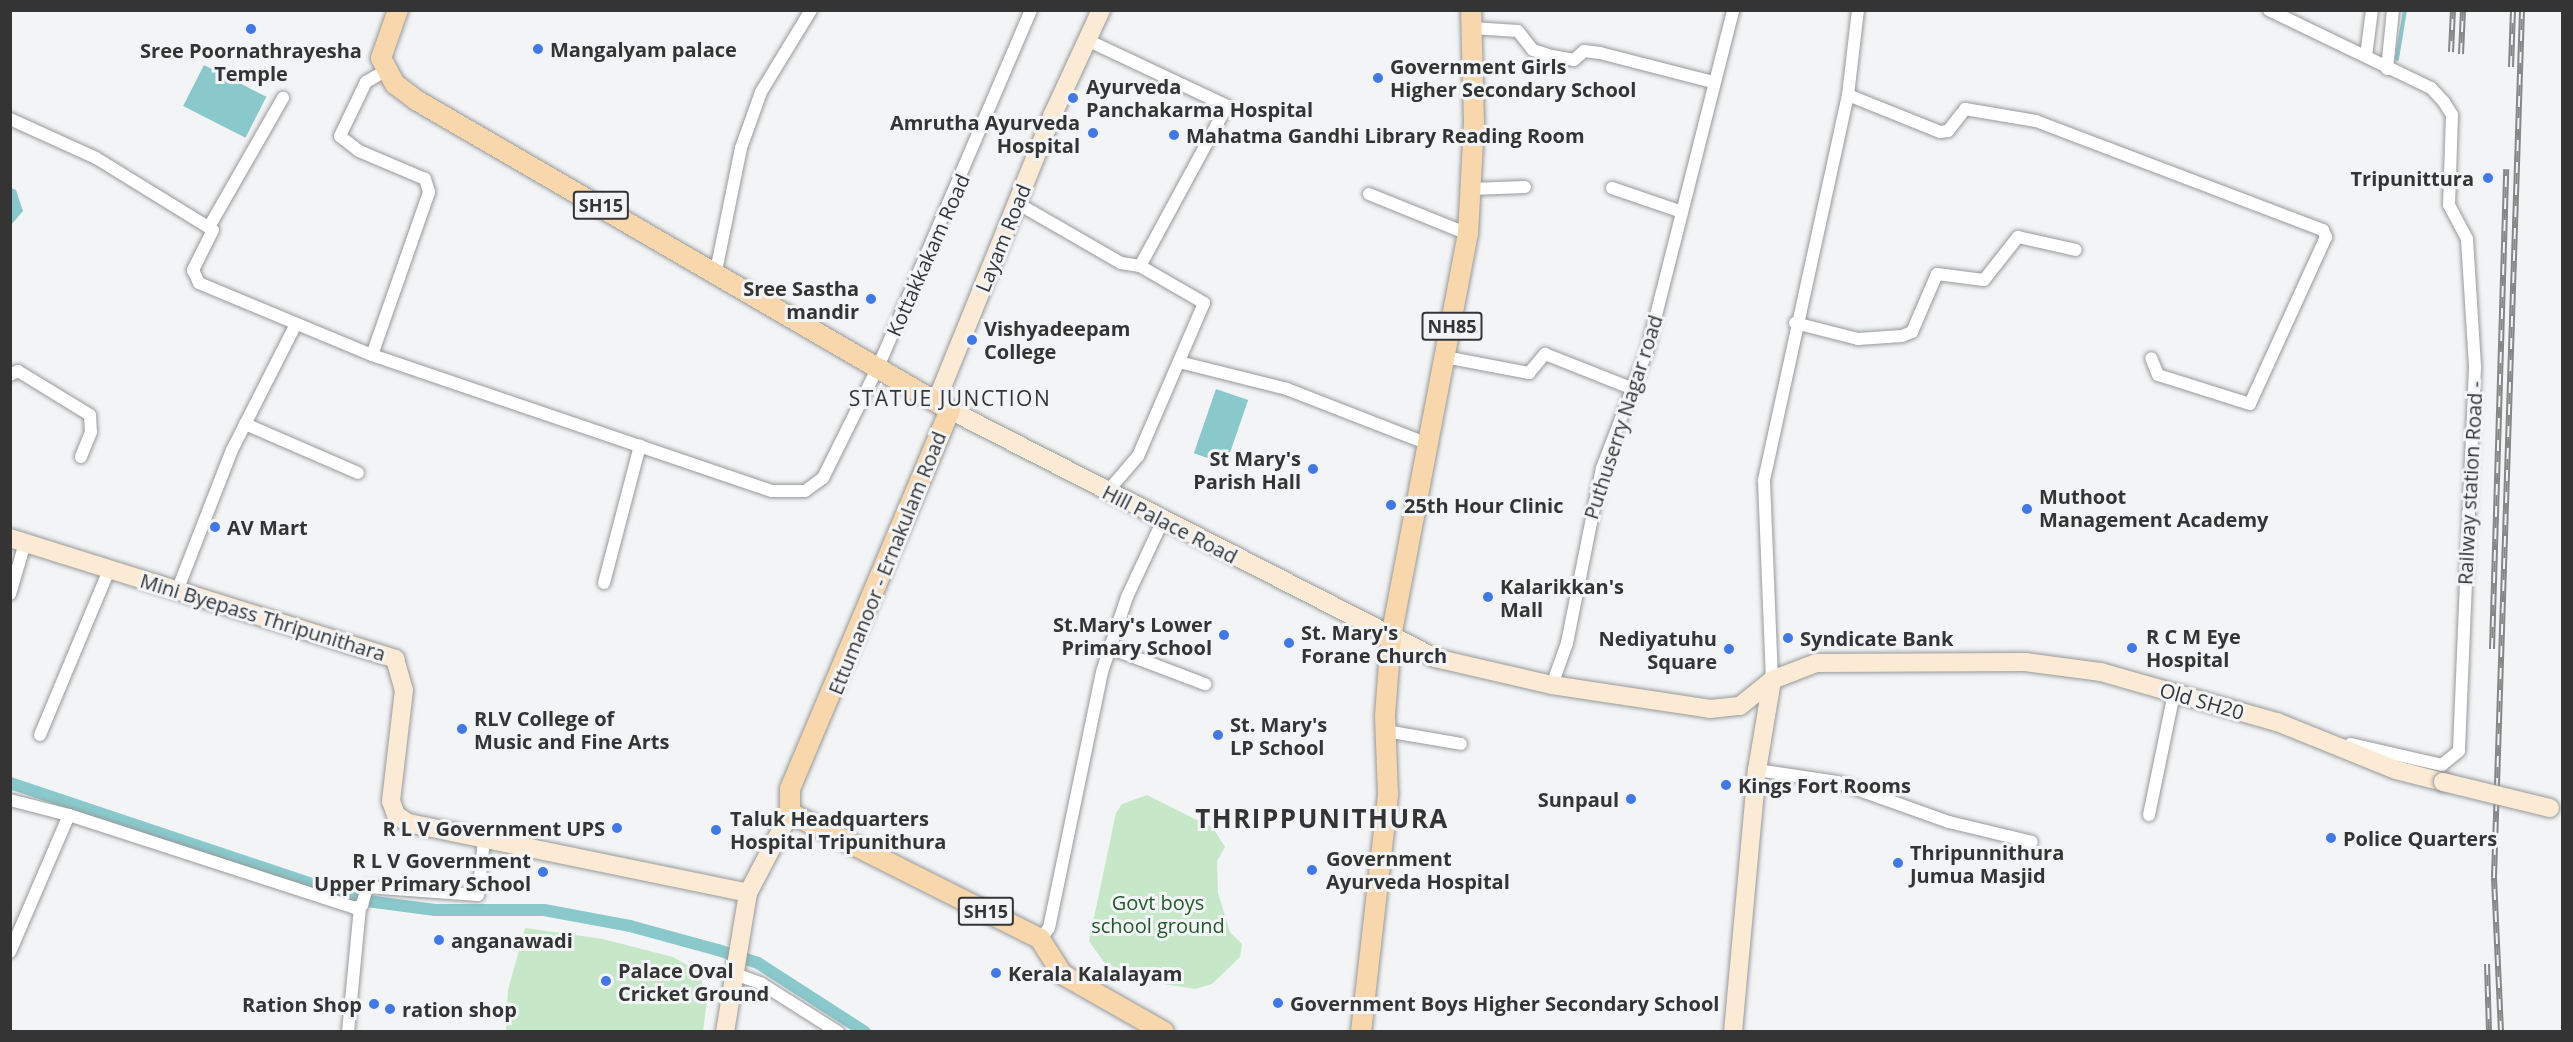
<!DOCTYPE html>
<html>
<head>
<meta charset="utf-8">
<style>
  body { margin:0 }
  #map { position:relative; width:2573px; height:1042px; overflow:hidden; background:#f2f4f5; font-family:"Open Sans",sans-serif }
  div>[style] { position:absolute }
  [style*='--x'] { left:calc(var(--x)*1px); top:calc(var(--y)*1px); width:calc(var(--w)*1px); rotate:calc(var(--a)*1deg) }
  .green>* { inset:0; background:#c6e8c9 }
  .water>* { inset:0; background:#89c8cb; transform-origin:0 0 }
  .stream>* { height:4px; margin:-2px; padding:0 2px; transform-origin:2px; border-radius:2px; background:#89c8cb }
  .canal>* { height:12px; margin:-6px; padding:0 6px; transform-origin:6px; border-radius:6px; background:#89c8cb }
  .roads { filter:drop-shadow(0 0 2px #98999a) drop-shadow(0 0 2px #98999a) }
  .street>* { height:12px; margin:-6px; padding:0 6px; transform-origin:6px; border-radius:6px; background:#fff }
  .secondary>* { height:18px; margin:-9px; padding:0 9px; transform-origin:9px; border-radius:9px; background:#fbebd5 }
  .primary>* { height:20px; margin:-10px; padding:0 10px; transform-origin:10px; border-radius:10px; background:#f7d7ab }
  .rail>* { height:6px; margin-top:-3px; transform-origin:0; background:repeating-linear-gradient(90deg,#f2f4f5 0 11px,#858686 0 22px); box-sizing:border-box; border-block:2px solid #858686 }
  .bridges { filter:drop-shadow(0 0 2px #98999a) drop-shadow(0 0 2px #98999a) }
  .secondary-bridge>* { height:18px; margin:-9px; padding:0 9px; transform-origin:9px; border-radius:9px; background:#fbebd5 }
  .dots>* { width:16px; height:16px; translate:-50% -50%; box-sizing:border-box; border:3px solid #f2f4f5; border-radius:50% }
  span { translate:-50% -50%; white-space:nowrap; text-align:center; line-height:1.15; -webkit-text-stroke:6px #f2f4f5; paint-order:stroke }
  .shield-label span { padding:2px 4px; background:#f2f4f5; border:2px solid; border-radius:4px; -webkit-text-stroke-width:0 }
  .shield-label { font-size:18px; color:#343434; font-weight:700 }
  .poi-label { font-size:20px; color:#343434; font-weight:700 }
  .left { translate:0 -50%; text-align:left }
  .right { translate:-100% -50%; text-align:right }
  .street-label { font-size:20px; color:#343434 }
  .park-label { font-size:20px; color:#21592b }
  .neighbourhood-label { font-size:21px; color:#343434; letter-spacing:1.5px }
  .district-label { font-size:26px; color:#343434; font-weight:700; letter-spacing:1.5px }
  .frame { position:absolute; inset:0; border:12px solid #343434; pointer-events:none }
</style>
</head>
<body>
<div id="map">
  <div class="green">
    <div style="clip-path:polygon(1147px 795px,1213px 828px,1225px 847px,1217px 861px,1218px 893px,1230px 932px,1242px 944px,1240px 957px,1212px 984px,1195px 989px,1139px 980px,1104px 962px,1089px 941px,1116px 813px,1122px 804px)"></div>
    <div style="clip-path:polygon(525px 928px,603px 939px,673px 957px,699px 972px,707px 1001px,703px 1031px,506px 1031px,508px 990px)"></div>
  </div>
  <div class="water">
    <div style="left:204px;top:65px;width:70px;height:46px;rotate:27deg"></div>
    <div style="clip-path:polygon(11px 188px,16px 190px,23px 211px,11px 225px)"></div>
    <div style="left:1216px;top:389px;width:34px;height:68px;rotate:19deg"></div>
  </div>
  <div class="stream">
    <div style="--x:2397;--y:59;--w:50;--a:-80.7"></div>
  </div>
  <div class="canal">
    <div style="--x:10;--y:783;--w:368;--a:18.5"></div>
    <div style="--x:359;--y:900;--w:77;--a:7.5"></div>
    <div style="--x:435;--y:910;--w:109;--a:0"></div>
    <div style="--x:544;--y:910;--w:87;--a:10.5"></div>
    <div style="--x:630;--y:926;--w:91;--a:15.3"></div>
    <div style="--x:718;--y:950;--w:42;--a:18"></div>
    <div style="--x:758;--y:963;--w:127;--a:32.8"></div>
  </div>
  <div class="roads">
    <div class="street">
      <div style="--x:2269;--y:10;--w:180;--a:25.7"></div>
      <div style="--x:2431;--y:88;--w:19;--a:47"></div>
      <div style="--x:2444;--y:102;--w:15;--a:58"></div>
      <div style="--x:2452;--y:115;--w:90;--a:91.9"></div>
      <div style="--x:2449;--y:205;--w:38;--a:62"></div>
      <div style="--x:2467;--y:239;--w:128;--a:86.4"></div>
      <div style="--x:2475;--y:367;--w:384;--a:92.4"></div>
      <div style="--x:2459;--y:751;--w:22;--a:141"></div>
      <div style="--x:2442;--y:765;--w:94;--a:-167.1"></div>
      <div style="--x:1472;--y:28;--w:46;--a:3.7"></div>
      <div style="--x:1518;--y:31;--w:24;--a:52"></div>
      <div style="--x:1533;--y:50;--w:20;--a:18"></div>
      <div style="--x:1552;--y:56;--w:22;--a:10"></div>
      <div style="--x:1574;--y:60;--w:13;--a:-42"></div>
      <div style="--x:1584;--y:51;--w:16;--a:7"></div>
      <div style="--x:1600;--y:53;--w:117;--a:14.4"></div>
      <div style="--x:1087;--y:40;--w:155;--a:25.2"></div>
      <div style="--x:1227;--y:106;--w:182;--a:118.5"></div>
      <div style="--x:1140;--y:266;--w:74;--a:30"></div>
      <div style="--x:1204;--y:303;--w:167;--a:113.3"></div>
      <div style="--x:1138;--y:456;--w:46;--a:130.6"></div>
      <div style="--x:2366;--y:56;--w:46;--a:-82.6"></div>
      <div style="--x:2387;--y:69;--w:59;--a:-84.2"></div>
      <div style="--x:1848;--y:95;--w:99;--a:21.9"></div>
      <div style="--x:1940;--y:132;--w:8;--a:-7"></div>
      <div style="--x:1948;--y:131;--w:28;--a:-52"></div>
      <div style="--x:1965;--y:109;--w:72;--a:9.6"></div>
      <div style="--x:2036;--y:121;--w:307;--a:20.8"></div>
      <div style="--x:2323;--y:230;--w:8;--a:67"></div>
      <div style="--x:2326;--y:237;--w:183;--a:114.5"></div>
      <div style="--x:2250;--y:404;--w:96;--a:-162.5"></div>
      <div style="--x:2158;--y:375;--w:18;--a:-112"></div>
      <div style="--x:10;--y:119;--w:94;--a:24.4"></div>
      <div style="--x:96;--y:158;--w:137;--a:31.6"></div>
      <div style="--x:213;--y:230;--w:45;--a:116.6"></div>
      <div style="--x:193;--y:270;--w:14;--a:65"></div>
      <div style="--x:199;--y:283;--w:187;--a:22.6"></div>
      <div style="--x:372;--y:355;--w:422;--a:18.8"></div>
      <div style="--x:772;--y:491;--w:33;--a:0"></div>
      <div style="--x:805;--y:491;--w:22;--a:-36"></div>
      <div style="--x:823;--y:478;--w:124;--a:-63.6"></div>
      <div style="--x:878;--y:367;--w:388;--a:-66.8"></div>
      <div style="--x:1612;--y:188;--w:71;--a:18.9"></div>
      <div style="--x:1471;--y:189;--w:54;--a:-2.1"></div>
      <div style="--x:1369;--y:194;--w:107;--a:22"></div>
      <div style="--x:1017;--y:203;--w:120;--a:30"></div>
      <div style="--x:1121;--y:263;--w:19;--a:9"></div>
      <div style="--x:209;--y:227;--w:149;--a:-60.2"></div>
      <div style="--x:716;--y:271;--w:126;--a:-78.5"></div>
      <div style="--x:741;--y:148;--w:59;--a:-70.3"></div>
      <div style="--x:761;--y:92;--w:96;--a:-58.6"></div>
      <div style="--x:1795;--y:323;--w:65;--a:14.3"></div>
      <div style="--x:1858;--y:339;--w:44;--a:-3.9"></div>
      <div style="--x:1902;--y:336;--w:11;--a:-22"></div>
      <div style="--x:1912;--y:332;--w:63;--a:-66.7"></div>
      <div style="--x:1937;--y:274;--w:47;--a:7.3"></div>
      <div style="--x:1984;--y:280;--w:55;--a:-51.7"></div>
      <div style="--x:2018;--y:237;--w:59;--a:12.6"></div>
      <div style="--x:372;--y:355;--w:173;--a:-70.7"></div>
      <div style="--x:429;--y:192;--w:14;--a:-107"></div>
      <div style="--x:425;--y:179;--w:72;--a:-157"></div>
      <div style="--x:359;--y:151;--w:24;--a:-142"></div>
      <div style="--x:340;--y:136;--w:60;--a:-64.3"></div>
      <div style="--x:366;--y:82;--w:22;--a:-30"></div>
      <div style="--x:1445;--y:357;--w:86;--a:10.8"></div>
      <div style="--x:1529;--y:373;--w:25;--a:-50"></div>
      <div style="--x:1545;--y:354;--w:92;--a:21.6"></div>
      <div style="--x:1179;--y:362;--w:111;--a:14"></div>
      <div style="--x:1287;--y:389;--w:151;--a:21.3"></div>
      <div style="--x:10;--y:375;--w:9;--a:-27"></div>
      <div style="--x:18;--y:371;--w:84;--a:31.4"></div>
      <div style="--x:90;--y:415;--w:17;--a:87"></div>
      <div style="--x:91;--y:432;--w:27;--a:112"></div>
      <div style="--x:245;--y:424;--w:123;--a:23.4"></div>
      <div style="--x:604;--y:583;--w:142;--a:-75.3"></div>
      <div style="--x:177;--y:591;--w:151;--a:-68.7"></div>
      <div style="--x:232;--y:450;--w:139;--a:-63.1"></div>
      <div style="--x:10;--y:594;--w:53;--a:-73.6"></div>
      <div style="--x:1110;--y:648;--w:102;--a:20.8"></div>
      <div style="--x:1772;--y:680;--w:200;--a:-92.3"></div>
      <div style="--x:1764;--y:480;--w:394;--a:-77.7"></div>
      <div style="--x:1848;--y:95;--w:86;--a:-83.3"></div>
      <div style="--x:1552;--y:685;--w:45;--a:-70.3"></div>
      <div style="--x:1567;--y:643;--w:178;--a:-78.7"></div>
      <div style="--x:1602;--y:468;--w:125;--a:-69"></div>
      <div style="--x:1647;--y:351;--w:352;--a:-75.8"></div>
      <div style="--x:1386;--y:731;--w:76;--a:9.8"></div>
      <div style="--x:40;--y:735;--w:181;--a:-67.3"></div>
      <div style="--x:1757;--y:770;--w:81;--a:8.5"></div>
      <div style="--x:1837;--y:782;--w:119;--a:19.7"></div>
      <div style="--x:1949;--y:822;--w:85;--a:13.5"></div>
      <div style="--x:10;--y:800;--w:61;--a:14.3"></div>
      <div style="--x:2149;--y:815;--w:125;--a:-78.4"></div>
      <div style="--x:1040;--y:939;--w:14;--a:-51"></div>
      <div style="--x:1049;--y:928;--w:261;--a:-78.3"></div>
      <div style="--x:1102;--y:672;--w:79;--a:-71.6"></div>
      <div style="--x:1127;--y:597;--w:85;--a:-64.9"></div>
      <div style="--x:10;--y:952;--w:149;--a:-66.7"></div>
      <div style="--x:69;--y:815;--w:301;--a:18"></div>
      <div style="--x:355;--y:908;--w:8;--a:-23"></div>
      <div style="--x:362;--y:905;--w:19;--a:-74"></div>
      <div style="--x:367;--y:887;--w:111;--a:4.1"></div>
      <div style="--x:478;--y:895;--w:54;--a:-83.7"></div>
      <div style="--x:735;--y:974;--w:29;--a:20"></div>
      <div style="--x:762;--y:984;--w:90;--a:32.3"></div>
      <div style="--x:348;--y:1032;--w:125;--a:-84.5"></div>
    </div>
    <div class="secondary">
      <div style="--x:936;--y:402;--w:309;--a:-67.9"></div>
      <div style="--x:1052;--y:116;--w:117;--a:-65.2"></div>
      <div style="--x:950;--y:410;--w:545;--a:27.08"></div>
      <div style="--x:1435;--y:658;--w:120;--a:13"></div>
      <div style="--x:1552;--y:685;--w:160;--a:8.6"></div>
      <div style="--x:1710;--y:709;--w:30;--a:-6"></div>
      <div style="--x:1740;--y:706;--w:41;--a:-39.1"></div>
      <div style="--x:1772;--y:680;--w:47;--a:-21.1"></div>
      <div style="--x:1816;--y:663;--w:209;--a:-0.3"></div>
      <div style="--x:2025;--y:662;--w:77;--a:7.5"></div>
      <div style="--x:2101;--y:672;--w:183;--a:15.9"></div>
      <div style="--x:2277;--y:722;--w:128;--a:22"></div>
      <div style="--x:2396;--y:770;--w:49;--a:14.3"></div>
      <div style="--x:10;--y:538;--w:404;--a:17.4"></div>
      <div style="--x:395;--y:659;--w:32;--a:74"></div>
      <div style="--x:404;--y:690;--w:112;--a:96.7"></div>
      <div style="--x:391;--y:801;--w:15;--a:70"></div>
      <div style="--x:396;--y:815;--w:14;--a:34"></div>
      <div style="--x:408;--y:823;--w:347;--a:11.6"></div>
      <div style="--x:725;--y:1032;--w:141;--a:-80.6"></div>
      <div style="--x:748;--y:893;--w:90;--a:-62.3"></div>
      <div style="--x:1733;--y:1032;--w:263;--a:-84.8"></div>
      <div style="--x:1757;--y:770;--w:91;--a:-80.5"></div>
    </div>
    <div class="primary">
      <div style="--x:398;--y:10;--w:51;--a:109.5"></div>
      <div style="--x:381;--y:58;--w:30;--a:62"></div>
      <div style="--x:395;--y:84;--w:26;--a:37"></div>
      <div style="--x:416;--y:100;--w:617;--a:30.14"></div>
      <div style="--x:950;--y:410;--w:411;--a:112.9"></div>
      <div style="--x:790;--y:789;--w:24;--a:90"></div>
      <div style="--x:790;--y:813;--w:280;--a:26.7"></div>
      <div style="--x:1040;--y:939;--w:41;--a:57.8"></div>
      <div style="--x:1062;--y:974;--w:117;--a:29.6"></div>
      <div style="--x:1361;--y:1032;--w:240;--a:-83.5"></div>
      <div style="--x:1388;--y:794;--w:78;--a:-92.2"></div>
      <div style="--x:1385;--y:716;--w:79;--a:-85.7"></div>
      <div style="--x:1391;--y:637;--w:410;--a:-79.2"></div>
      <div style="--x:1468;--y:234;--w:111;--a:-86.9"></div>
      <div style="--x:1474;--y:123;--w:113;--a:-91.5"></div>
    </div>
  </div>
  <div class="rail">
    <div style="--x:2451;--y:52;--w:42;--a:-87.3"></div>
    <div style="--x:2461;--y:54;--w:44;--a:-87.4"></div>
    <div style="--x:2511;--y:67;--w:57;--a:-88"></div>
    <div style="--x:2492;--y:649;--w:480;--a:-88.3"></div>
    <div style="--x:2487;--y:964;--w:68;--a:88.3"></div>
    <div style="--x:2501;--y:1032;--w:155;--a:-92.6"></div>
    <div style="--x:2494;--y:877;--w:867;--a:-88.15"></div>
  </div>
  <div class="bridges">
    <div class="secondary-bridge">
      <div style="--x:2443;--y:782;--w:110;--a:13.7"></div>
    </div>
  </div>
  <div class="dots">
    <div style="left:251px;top:29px;background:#4178e8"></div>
    <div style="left:538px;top:49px;background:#4178e8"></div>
    <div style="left:1378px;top:78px;background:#4178e8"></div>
    <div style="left:1073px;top:98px;background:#4178e8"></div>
    <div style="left:1093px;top:133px;background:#4178e8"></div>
    <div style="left:1174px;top:135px;background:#4178e8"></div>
    <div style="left:2488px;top:178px;background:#4178e8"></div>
    <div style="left:871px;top:299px;background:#4178e8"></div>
    <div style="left:972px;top:340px;background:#4178e8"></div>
    <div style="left:1313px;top:469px;background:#4178e8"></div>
    <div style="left:1391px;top:505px;background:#4178e8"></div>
    <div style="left:2027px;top:509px;background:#4178e8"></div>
    <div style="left:215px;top:527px;background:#4178e8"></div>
    <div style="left:1488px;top:597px;background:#4178e8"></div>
    <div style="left:1224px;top:635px;background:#4178e8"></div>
    <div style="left:1788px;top:638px;background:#4178e8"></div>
    <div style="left:1289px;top:643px;background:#4178e8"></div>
    <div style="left:2132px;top:648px;background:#4178e8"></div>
    <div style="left:1729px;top:649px;background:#4178e8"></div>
    <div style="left:462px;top:729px;background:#4178e8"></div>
    <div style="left:1218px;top:735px;background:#4178e8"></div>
    <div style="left:1726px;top:785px;background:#4178e8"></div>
    <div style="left:1631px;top:799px;background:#4178e8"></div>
    <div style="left:617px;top:828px;background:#4178e8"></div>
    <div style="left:716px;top:830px;background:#4178e8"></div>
    <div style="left:2331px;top:838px;background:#4178e8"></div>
    <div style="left:1898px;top:863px;background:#4178e8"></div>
    <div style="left:1312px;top:870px;background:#4178e8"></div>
    <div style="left:543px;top:872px;background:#4178e8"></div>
    <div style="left:439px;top:940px;background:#4178e8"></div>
    <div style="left:996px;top:973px;background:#4178e8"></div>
    <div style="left:606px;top:981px;background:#4178e8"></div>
    <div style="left:1278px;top:1003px;background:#4178e8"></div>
    <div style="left:374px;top:1004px;background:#4178e8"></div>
    <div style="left:390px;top:1009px;background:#4178e8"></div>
  </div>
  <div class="shield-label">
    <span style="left:601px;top:205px">SH15</span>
    <span style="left:1452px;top:326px">NH85</span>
    <span style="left:986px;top:911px">SH15</span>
  </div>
  <div class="poi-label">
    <span class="left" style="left:550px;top:49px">Mangalyam palace</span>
    <span style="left:251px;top:62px">Sree Poornathrayesha<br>Temple</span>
    <span class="left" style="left:1390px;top:78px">Government Girls<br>Higher Secondary School</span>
    <span class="left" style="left:1086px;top:98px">Ayurveda<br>Panchakarma Hospital</span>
    <span class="right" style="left:1080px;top:134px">Amrutha Ayurveda<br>Hospital</span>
    <span class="left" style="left:1186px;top:135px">Mahatma Gandhi Library Reading Room</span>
    <span class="right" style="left:2474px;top:178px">Tripunittura</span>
    <span class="right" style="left:859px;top:300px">Sree Sastha<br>mandir</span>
    <span class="left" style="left:984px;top:340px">Vishyadeepam<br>College</span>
    <span class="right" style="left:1301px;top:470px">St Mary's<br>Parish Hall</span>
    <span class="left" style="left:2039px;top:508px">Muthoot<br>Management Academy</span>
    <span class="left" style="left:1404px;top:505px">25th Hour Clinic</span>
    <span class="left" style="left:227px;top:527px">AV Mart</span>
    <span class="left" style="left:1500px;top:598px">Kalarikkan's<br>Mall</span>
    <span class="right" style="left:1212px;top:636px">St.Mary's Lower<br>Primary School</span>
    <span class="left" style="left:1301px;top:644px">St. Mary's<br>Forane Church</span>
    <span class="left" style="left:2146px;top:648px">R C M Eye<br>Hospital</span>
    <span class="right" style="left:1717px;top:650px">Nediyatuhu<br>Square</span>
    <span class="left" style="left:1800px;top:638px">Syndicate Bank</span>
    <span class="left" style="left:474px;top:730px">RLV College of<br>Music and Fine Arts</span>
    <span class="left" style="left:1230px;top:736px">St. Mary's<br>LP School</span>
    <span class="left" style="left:1738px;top:785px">Kings Fort Rooms</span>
    <span class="right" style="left:1619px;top:799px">Sunpaul</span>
    <span class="left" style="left:730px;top:830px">Taluk Headquarters<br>Hospital Tripunithura</span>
    <span class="right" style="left:605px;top:828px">R L V Government UPS</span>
    <span class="left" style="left:2343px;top:838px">Police Quarters</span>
    <span class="left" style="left:1910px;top:864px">Thripunnithura<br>Jumua Masjid</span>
    <span class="left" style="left:1326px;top:870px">Government<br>Ayurveda Hospital</span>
    <span class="right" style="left:531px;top:872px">R L V Government<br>Upper Primary School</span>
    <span class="left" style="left:451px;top:940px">anganawadi</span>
    <span class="left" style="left:618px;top:982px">Palace Oval<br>Cricket Ground</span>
    <span class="left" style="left:1008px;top:973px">Kerala Kalalayam</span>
    <span class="left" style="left:1290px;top:1003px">Government Boys Higher Secondary School</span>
    <span class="right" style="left:362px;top:1004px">Ration Shop</span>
    <span class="left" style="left:402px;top:1009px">ration shop</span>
  </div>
  <div class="street-label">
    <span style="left:1003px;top:238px;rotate:-68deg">Layam Road</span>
    <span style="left:928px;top:255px;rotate:-66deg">Kottakkakam Road</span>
    <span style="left:1623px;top:417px;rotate:-72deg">Puthuserry Nagar road</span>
    <span style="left:2470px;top:483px;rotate:-87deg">Railway station Road -</span>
    <span style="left:1170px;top:524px;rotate:27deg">Hill Palace Road</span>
    <span style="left:887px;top:563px;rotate:-68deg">Ettumanoor - Ernakulam Road</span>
    <span style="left:263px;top:617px;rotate:17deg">Mini Byepass Thripunithara</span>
    <span style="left:2202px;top:701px;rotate:16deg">Old SH20</span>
  </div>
  <div class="park-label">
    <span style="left:1158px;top:914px">Govt boys<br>school ground</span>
  </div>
  <div class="neighbourhood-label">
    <span style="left:950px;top:398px">STATUE JUNCTION</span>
  </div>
  <div class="district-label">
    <span style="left:1322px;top:819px">THRIPPUNITHURA</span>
  </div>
  <div class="frame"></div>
</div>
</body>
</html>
